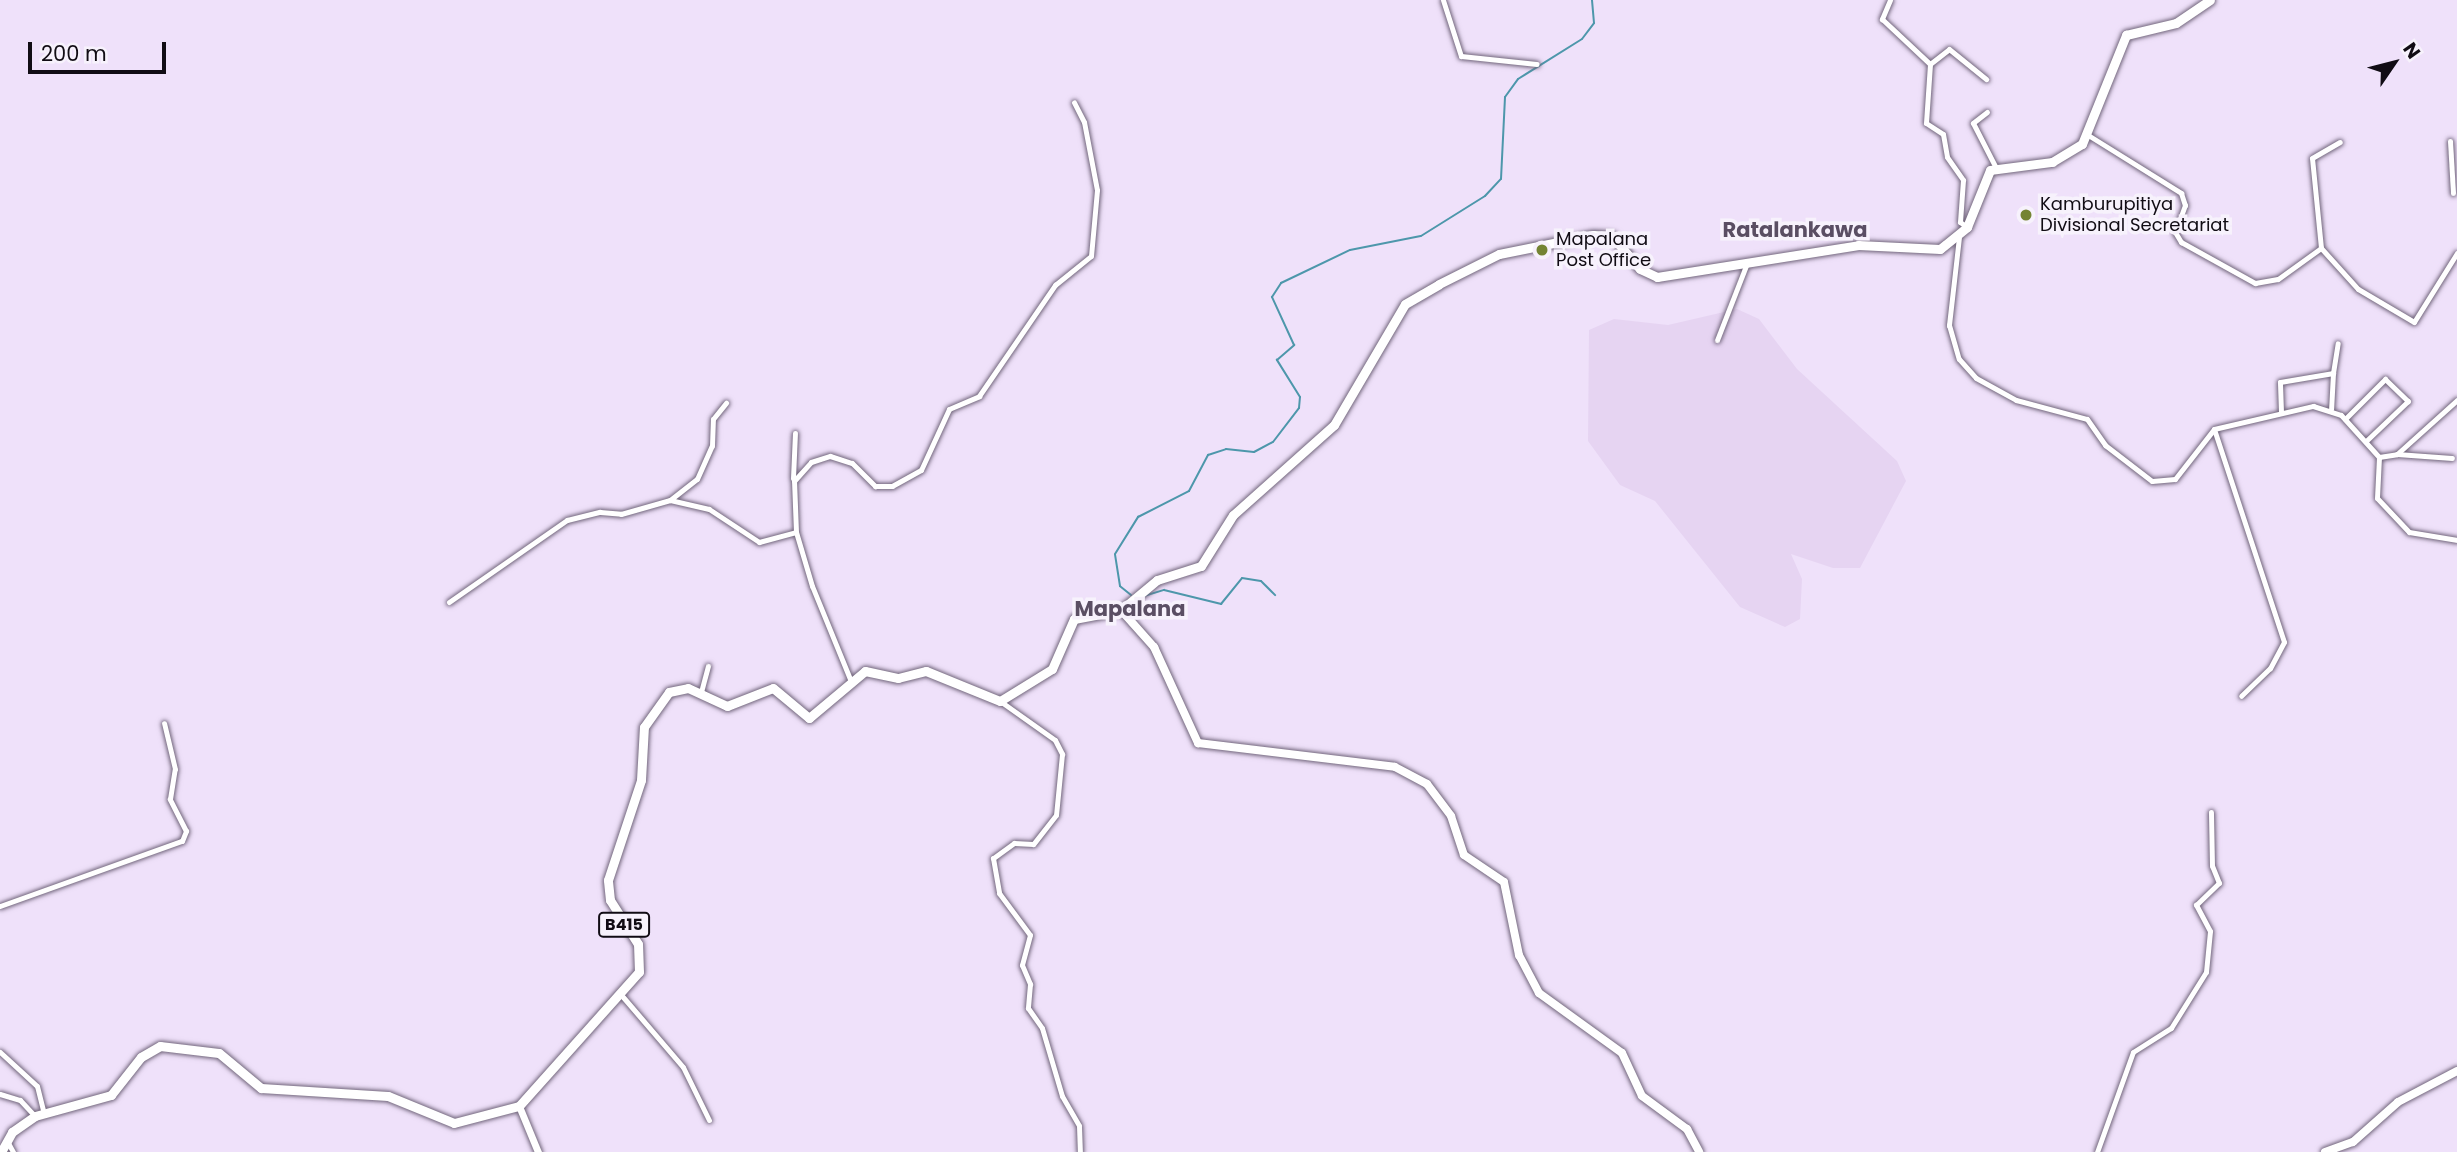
<!DOCTYPE html>
<html>
<head>
<meta charset="utf-8">
<style>
  body { margin:0 }
  #map { position:relative; width:2457px; height:1152px; overflow:hidden; background:#efe1fa; font-family:Poppins,sans-serif }
  div>[style] { position:absolute }
  [style*='--x'] { left:calc(var(--x)*1px); top:calc(var(--y)*1px); width:calc(var(--w)*1px); rotate:calc(var(--a)*1deg) }
  .built>* { inset:0; background:#e6d4f2 }
  .stream>* { height:2px; margin:-1px; padding:0 1px; transform-origin:1px; border-radius:1px; background:#4d97ab }
  .roads { filter:drop-shadow(0 0 2px #72667c) drop-shadow(0 0 2px #72667c) }
  .minor>* { height:5px; margin:-2.5px; padding:0 2.5px; transform-origin:2.5px; border-radius:2.5px; background:#fff }
  .tertiary>* { height:7px; margin:-3.5px; padding:0 3.5px; transform-origin:3.5px; border-radius:3.5px; background:#fff }
  .secondary>* { height:8px; margin:-4px; padding:0 4px; transform-origin:4px; border-radius:4px; background:#fff }
  .primary>* { height:9px; margin:-4.5px; padding:0 4.5px; transform-origin:4.5px; border-radius:4.5px; background:#fff }
  .dots>* { width:19px; height:19px; translate:-50% -50%; box-sizing:border-box; border:4px solid #f7f2fc; border-radius:50% }
  span { translate:-50% -50%; white-space:nowrap; text-align:center; line-height:1.15; -webkit-text-stroke:7px #f7f2fc; paint-order:stroke }
  .shield-label span { padding:2px 5px; background:#f7f2fc; border:2px solid; border-radius:5px; -webkit-text-stroke-width:0 }
  .shield-label { font-size:16px; color:#110c14; font-weight:700 }
  .poi-label { font-size:18px; color:#110c14 }
  .left { translate:0 -50%; text-align:left }
  .quarter-label { font-size:21px; color:#5a4e63; font-weight:700 }
  .north { position:absolute; left:2359px; top:28px; width:70px; height:70px; -webkit-text-stroke:5px #f7f2fc; paint-order:stroke; rotate:55deg; font-size:19px; font-weight:700; line-height:28px; text-align:center; color:#110c14 }
  .north::after { content:''; display:block; margin:auto; width:24px; height:32px; background:#110c14; clip-path:polygon(50% 0,100% 100%,50% 72%,0 100%) }
  .scale { position:absolute; left:28px; top:42px; width:138px; height:32px; box-sizing:border-box; border:4px solid #110c14; border-top:0; padding-left:9px; font-size:21px; line-height:24px; white-space:nowrap; color:#110c14; -webkit-text-stroke:5px #f7f2fc; paint-order:stroke }
</style>
</head>
<body>
<div id="map">
  <div class="built">
    <div style="clip-path:polygon(1737px 309px,1759px 319px,1797px 369px,1897px 461px,1906px 481px,1860px 568px,1833px 568px,1791px 554px,1802px 579px,1800px 619px,1785px 627px,1740px 607px,1655px 501px,1620px 485px,1588px 441px,1589px 330px,1614px 319px,1668px 325px)"></div>
  </div>
  <div class="stream">
    <div style="--x:1131;--y:595;--w:14;--a:-141"></div>
    <div style="--x:1120;--y:586;--w:32;--a:-99"></div>
    <div style="--x:1115;--y:554;--w:44;--a:-58.1"></div>
    <div style="--x:1138;--y:517;--w:57;--a:-27"></div>
    <div style="--x:1189;--y:491;--w:41;--a:-62.2"></div>
    <div style="--x:1208;--y:455;--w:19;--a:-18"></div>
    <div style="--x:1226;--y:449;--w:28;--a:6"></div>
    <div style="--x:1254;--y:452;--w:21;--a:-28"></div>
    <div style="--x:1273;--y:442;--w:43;--a:-52.6"></div>
    <div style="--x:1299;--y:408;--w:11;--a:-85"></div>
    <div style="--x:1300;--y:397;--w:44;--a:-121.9"></div>
    <div style="--x:1277;--y:360;--w:23;--a:-41"></div>
    <div style="--x:1294;--y:345;--w:53;--a:-114.6"></div>
    <div style="--x:1272;--y:297;--w:17;--a:-57"></div>
    <div style="--x:1281;--y:283;--w:76;--a:-25.6"></div>
    <div style="--x:1350;--y:250;--w:72;--a:-11.2"></div>
    <div style="--x:1421;--y:236;--w:75;--a:-32"></div>
    <div style="--x:1485;--y:196;--w:23;--a:-47"></div>
    <div style="--x:1501;--y:179;--w:82;--a:-87.2"></div>
    <div style="--x:1505;--y:97;--w:22;--a:-54"></div>
    <div style="--x:1518;--y:79;--w:75;--a:-32"></div>
    <div style="--x:1582;--y:39;--w:20;--a:-53"></div>
    <div style="--x:1594;--y:23;--w:23;--a:-95"></div>
    <div style="--x:1144;--y:596;--w:21;--a:-17"></div>
    <div style="--x:1164;--y:590;--w:59;--a:13.8"></div>
    <div style="--x:1221;--y:604;--w:33;--a:-51"></div>
    <div style="--x:1242;--y:578;--w:19;--a:9"></div>
    <div style="--x:1261;--y:581;--w:20;--a:45"></div>
  </div>
  <div class="roads">
    <div class="minor">
      <div style="--x:1443;--y:0;--w:59;--a:72.2"></div>
      <div style="--x:1461;--y:56;--w:76;--a:6"></div>
      <div style="--x:1890;--y:0;--w:21;--a:113"></div>
      <div style="--x:1882;--y:19;--w:66;--a:43.2"></div>
      <div style="--x:1930;--y:64;--w:59;--a:93.9"></div>
      <div style="--x:1926;--y:123;--w:20;--a:33"></div>
      <div style="--x:1943;--y:134;--w:23;--a:80"></div>
      <div style="--x:1947;--y:157;--w:28;--a:55"></div>
      <div style="--x:1963;--y:180;--w:42;--a:94.1"></div>
      <div style="--x:1960;--y:222;--w:9;--a:36"></div>
      <div style="--x:1930;--y:64;--w:24;--a:-38"></div>
      <div style="--x:1949;--y:49;--w:48;--a:39"></div>
      <div style="--x:1987;--y:112;--w:18;--a:142"></div>
      <div style="--x:1973;--y:123;--w:51;--a:62.9"></div>
      <div style="--x:2088;--y:135;--w:110;--a:31.9"></div>
      <div style="--x:2181;--y:193;--w:13;--a:72"></div>
      <div style="--x:2185;--y:205;--w:29;--a:110"></div>
      <div style="--x:2175;--y:232;--w:12;--a:59"></div>
      <div style="--x:2181;--y:242;--w:85;--a:29"></div>
      <div style="--x:2255;--y:283;--w:23;--a:-10"></div>
      <div style="--x:2278;--y:279;--w:53;--a:-35.8"></div>
      <div style="--x:2321;--y:248;--w:55;--a:47.9"></div>
      <div style="--x:2358;--y:289;--w:65;--a:30.5"></div>
      <div style="--x:2414;--y:322;--w:81;--a:-58.1"></div>
      <div style="--x:2450;--y:141;--w:52;--a:86.7"></div>
      <div style="--x:1959;--y:237;--w:89;--a:96.5"></div>
      <div style="--x:1949;--y:325;--w:35;--a:74"></div>
      <div style="--x:1959;--y:359;--w:25;--a:48"></div>
      <div style="--x:1976;--y:378;--w:46;--a:28.8"></div>
      <div style="--x:2016;--y:400;--w:73;--a:15"></div>
      <div style="--x:2087;--y:419;--w:32;--a:55"></div>
      <div style="--x:2105;--y:445;--w:59;--a:37.5"></div>
      <div style="--x:2152;--y:481;--w:23;--a:-5"></div>
      <div style="--x:2175;--y:479;--w:63;--a:-52"></div>
      <div style="--x:2214;--y:429;--w:102;--a:-13.1"></div>
      <div style="--x:2313;--y:406;--w:29;--a:18"></div>
      <div style="--x:2341;--y:415;--w:57;--a:47.9"></div>
      <div style="--x:2321;--y:248;--w:90;--a:-95.7"></div>
      <div style="--x:2312;--y:158;--w:32;--a:-30"></div>
      <div style="--x:1717;--y:340;--w:83;--a:-68.7"></div>
      <div style="--x:2333;--y:373;--w:30;--a:-81"></div>
      <div style="--x:2281;--y:412;--w:30;--a:-92"></div>
      <div style="--x:2280;--y:382;--w:54;--a:-9.6"></div>
      <div style="--x:2333;--y:373;--w:36;--a:93"></div>
      <div style="--x:2345;--y:419;--w:57;--a:-45"></div>
      <div style="--x:2385;--y:379;--w:32;--a:44"></div>
      <div style="--x:2408;--y:401;--w:58;--a:136.4"></div>
      <div style="--x:2214;--y:429;--w:224;--a:71.8"></div>
      <div style="--x:2284;--y:642;--w:30;--a:118"></div>
      <div style="--x:2270;--y:668;--w:40;--a:136"></div>
      <div style="--x:2397;--y:454;--w:55;--a:4.2"></div>
      <div style="--x:2379;--y:457;--w:41;--a:92.8"></div>
      <div style="--x:2377;--y:498;--w:47;--a:46.7"></div>
      <div style="--x:2409;--y:532;--w:49;--a:9.5"></div>
      <div style="--x:2379;--y:457;--w:18;--a:-9"></div>
      <div style="--x:2397;--y:454;--w:81;--a:-42"></div>
      <div style="--x:793;--y:478;--w:45;--a:-87.5"></div>
      <div style="--x:670;--y:500;--w:34;--a:-38"></div>
      <div style="--x:697;--y:479;--w:36;--a:-66"></div>
      <div style="--x:712;--y:446;--w:27;--a:-88"></div>
      <div style="--x:713;--y:419;--w:21;--a:-51"></div>
      <div style="--x:449;--y:602;--w:144;--a:-34.8"></div>
      <div style="--x:567;--y:520;--w:34;--a:-14"></div>
      <div style="--x:600;--y:512;--w:21;--a:5"></div>
      <div style="--x:621;--y:514;--w:51;--a:-15.9"></div>
      <div style="--x:670;--y:500;--w:40;--a:13"></div>
      <div style="--x:709;--y:509;--w:60;--a:33.4"></div>
      <div style="--x:759;--y:542;--w:38;--a:-15"></div>
      <div style="--x:850;--y:679;--w:100;--a:-112.2"></div>
      <div style="--x:812;--y:586;--w:56;--a:-106.5"></div>
      <div style="--x:796;--y:532;--w:51;--a:-92.2"></div>
      <div style="--x:794;--y:481;--w:25;--a:-48"></div>
      <div style="--x:811;--y:462;--w:20;--a:-18"></div>
      <div style="--x:830;--y:456;--w:23;--a:18"></div>
      <div style="--x:852;--y:463;--w:33;--a:45"></div>
      <div style="--x:875;--y:486;--w:17;--a:0"></div>
      <div style="--x:892;--y:486;--w:33;--a:-29"></div>
      <div style="--x:921;--y:470;--w:67;--a:-65.3"></div>
      <div style="--x:949;--y:409;--w:33;--a:-23"></div>
      <div style="--x:979;--y:396;--w:135;--a:-55.6"></div>
      <div style="--x:1055;--y:285;--w:46;--a:-38.9"></div>
      <div style="--x:1091;--y:256;--w:66;--a:-84.8"></div>
      <div style="--x:1097;--y:190;--w:69;--a:-100.8"></div>
      <div style="--x:1084;--y:122;--w:22;--a:-117"></div>
      <div style="--x:701;--y:692;--w:27;--a:-75"></div>
      <div style="--x:1000;--y:701;--w:67;--a:35.3"></div>
      <div style="--x:1055;--y:740;--w:16;--a:63"></div>
      <div style="--x:1062;--y:754;--w:61;--a:95.6"></div>
      <div style="--x:1056;--y:815;--w:37;--a:128"></div>
      <div style="--x:1033;--y:844;--w:19;--a:-177"></div>
      <div style="--x:1014;--y:843;--w:26;--a:144"></div>
      <div style="--x:993;--y:858;--w:36;--a:80"></div>
      <div style="--x:999;--y:893;--w:52;--a:53.6"></div>
      <div style="--x:1030;--y:935;--w:31;--a:105"></div>
      <div style="--x:1022;--y:965;--w:21;--a:67"></div>
      <div style="--x:1030;--y:984;--w:24;--a:95"></div>
      <div style="--x:1028;--y:1008;--w:24;--a:55"></div>
      <div style="--x:1042;--y:1028;--w:71;--a:73.6"></div>
      <div style="--x:1062;--y:1096;--w:34;--a:60"></div>
      <div style="--x:1079;--y:1126;--w:26;--a:88"></div>
      <div style="--x:0;--y:906;--w:193;--a:-19.7"></div>
      <div style="--x:182;--y:841;--w:11;--a:-68"></div>
      <div style="--x:186;--y:831;--w:36;--a:-117"></div>
      <div style="--x:170;--y:799;--w:30;--a:-81"></div>
      <div style="--x:175;--y:769;--w:47;--a:-103.4"></div>
      <div style="--x:623;--y:997;--w:92;--a:49.4"></div>
      <div style="--x:683;--y:1067;--w:59;--a:63.9"></div>
      <div style="--x:0;--y:1052;--w:50;--a:42.6"></div>
      <div style="--x:37;--y:1086;--w:29;--a:76"></div>
      <div style="--x:0;--y:1094;--w:21;--a:17"></div>
      <div style="--x:20;--y:1100;--w:22;--a:47"></div>
      <div style="--x:7;--y:1141;--w:13;--a:61"></div>
      <div style="--x:2097;--y:1152;--w:106;--a:-70.2"></div>
      <div style="--x:2133;--y:1052;--w:45;--a:-32.3"></div>
      <div style="--x:2171;--y:1028;--w:66;--a:-58"></div>
      <div style="--x:2206;--y:972;--w:41;--a:-84.4"></div>
      <div style="--x:2210;--y:931;--w:30;--a:-118"></div>
      <div style="--x:2196;--y:905;--w:32;--a:-44"></div>
      <div style="--x:2219;--y:883;--w:18;--a:-112"></div>
      <div style="--x:2212;--y:866;--w:54;--a:-91.1"></div>
    </div>
    <div class="tertiary">
      <div style="--x:519;--y:1106;--w:50;--a:67.6"></div>
    </div>
    <div class="secondary">
      <div style="--x:1121;--y:610;--w:50;--a:48.3"></div>
      <div style="--x:1154;--y:647;--w:106;--a:65.4"></div>
      <div style="--x:1198;--y:743;--w:198;--a:6.9"></div>
      <div style="--x:1395;--y:767;--w:36;--a:28"></div>
      <div style="--x:1427;--y:784;--w:40;--a:53"></div>
      <div style="--x:1451;--y:816;--w:41;--a:71.6"></div>
      <div style="--x:1464;--y:855;--w:48;--a:34"></div>
      <div style="--x:1504;--y:882;--w:75;--a:78.4"></div>
      <div style="--x:1519;--y:955;--w:43;--a:62.2"></div>
      <div style="--x:1539;--y:993;--w:102;--a:35.9"></div>
      <div style="--x:1622;--y:1053;--w:47;--a:65.1"></div>
      <div style="--x:1642;--y:1096;--w:56;--a:36.3"></div>
      <div style="--x:1687;--y:1129;--w:26;--a:62"></div>
      <div style="--x:2325;--y:1152;--w:30;--a:-20"></div>
      <div style="--x:2353;--y:1142;--w:60;--a:-41.6"></div>
      <div style="--x:2398;--y:1102;--w:67;--a:-27.7"></div>
    </div>
    <div class="primary">
      <div style="--x:1;--y:1152;--w:23;--a:-61"></div>
      <div style="--x:12;--y:1132;--w:28;--a:-35"></div>
      <div style="--x:35;--y:1116;--w:79;--a:-15.4"></div>
      <div style="--x:111;--y:1095;--w:48;--a:-51.7"></div>
      <div style="--x:141;--y:1057;--w:22;--a:-30"></div>
      <div style="--x:160;--y:1046;--w:59;--a:6.8"></div>
      <div style="--x:219;--y:1053;--w:55;--a:39.8"></div>
      <div style="--x:261;--y:1088;--w:127;--a:3.6"></div>
      <div style="--x:388;--y:1096;--w:71;--a:22.2"></div>
      <div style="--x:454;--y:1123;--w:67;--a:-14.7"></div>
      <div style="--x:519;--y:1106;--w:180;--a:-48.2"></div>
      <div style="--x:639;--y:972;--w:28;--a:-92"></div>
      <div style="--x:638;--y:944;--w:52;--a:-122.5"></div>
      <div style="--x:610;--y:900;--w:20;--a:-96"></div>
      <div style="--x:608;--y:880;--w:105;--a:-71.7"></div>
      <div style="--x:641;--y:780;--w:53;--a:-86.8"></div>
      <div style="--x:644;--y:727;--w:43;--a:-54.5"></div>
      <div style="--x:669;--y:692;--w:19;--a:-12"></div>
      <div style="--x:688;--y:688;--w:43;--a:24.8"></div>
      <div style="--x:727;--y:706;--w:49;--a:-21.4"></div>
      <div style="--x:773;--y:688;--w:47;--a:39.8"></div>
      <div style="--x:809;--y:718;--w:73;--a:-40"></div>
      <div style="--x:865;--y:671;--w:34;--a:12"></div>
      <div style="--x:898;--y:678;--w:29;--a:-14"></div>
      <div style="--x:926;--y:671;--w:80;--a:22.1"></div>
      <div style="--x:1000;--y:701;--w:61;--a:-31.6"></div>
      <div style="--x:1052;--y:669;--w:55;--a:-66.3"></div>
      <div style="--x:1074;--y:619;--w:48;--a:-10.8"></div>
      <div style="--x:1121;--y:610;--w:47;--a:-39.8"></div>
      <div style="--x:1157;--y:580;--w:46;--a:-17.7"></div>
      <div style="--x:1201;--y:566;--w:60;--a:-57.9"></div>
      <div style="--x:1233;--y:515;--w:135;--a:-41.7"></div>
      <div style="--x:1334;--y:425;--w:140;--a:-59.6"></div>
      <div style="--x:1405;--y:304;--w:39;--a:-30"></div>
      <div style="--x:1439;--y:284;--w:67;--a:-26.6"></div>
      <div style="--x:1499;--y:254;--w:96;--a:-11.4"></div>
      <div style="--x:1593;--y:235;--w:19;--a:3"></div>
      <div style="--x:1612;--y:236;--w:43;--a:49.7"></div>
      <div style="--x:1640;--y:269;--w:19;--a:25"></div>
      <div style="--x:1657;--y:277;--w:204;--a:-9"></div>
      <div style="--x:1858;--y:245;--w:82;--a:2.8"></div>
      <div style="--x:1940;--y:249;--w:35;--a:-39"></div>
      <div style="--x:1967;--y:227;--w:61;--a:-68"></div>
      <div style="--x:1990;--y:170;--w:63;--a:-7.4"></div>
      <div style="--x:2052;--y:162;--w:35;--a:-31"></div>
      <div style="--x:2082;--y:144;--w:118;--a:-68"></div>
      <div style="--x:2126;--y:35;--w:51;--a:-13.5"></div>
      <div style="--x:2176;--y:23;--w:41;--a:-34.1"></div>
    </div>
  </div>
  <div class="dots">
    <div style="left:2026px;top:215px;background:#748433"></div>
    <div style="left:1542px;top:250px;background:#748433"></div>
  </div>
  <div class="shield-label">
    <span style="left:624px;top:925px">B415</span>
  </div>
  <div class="poi-label">
    <span class="left" style="left:2040px;top:215px">Kamburupitiya<br>Divisional Secretariat</span>
    <span class="left" style="left:1556px;top:250px">Mapalana<br>Post Office</span>
  </div>
  <div class="quarter-label">
    <span style="left:1795px;top:230px">Ratalankawa</span>
    <span style="left:1130px;top:609px">Mapalana</span>
  </div>
  <div class="north">N</div>
  <div class="scale">200 m</div>
</div>
</body>
</html>
